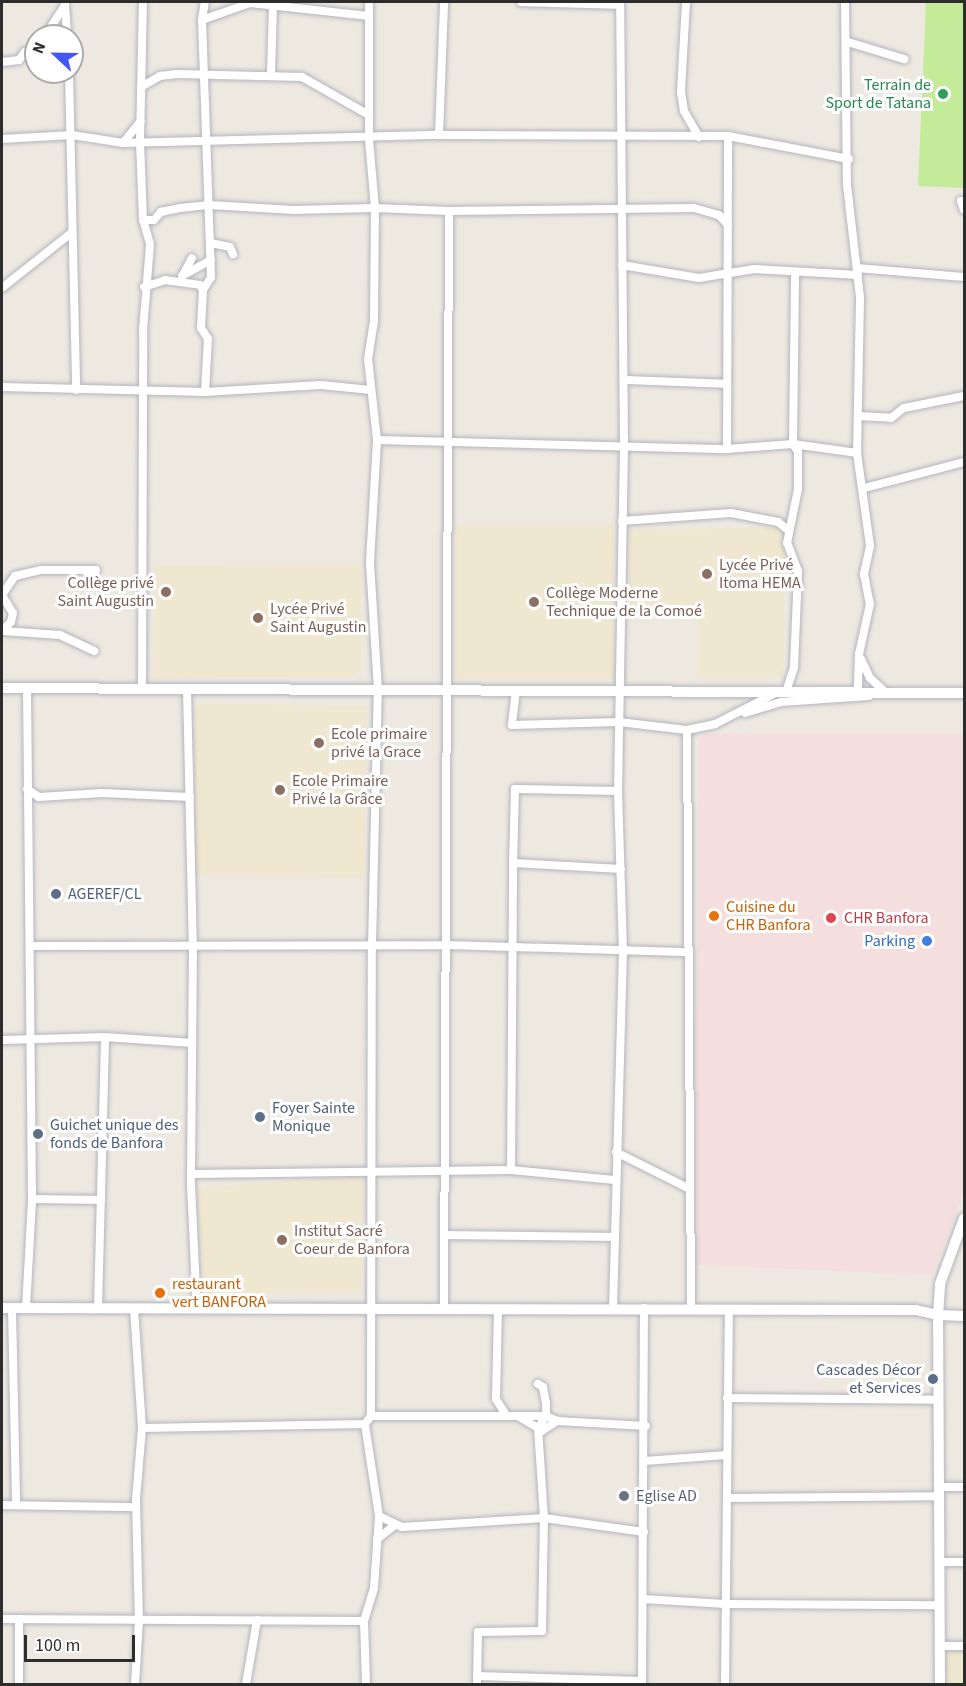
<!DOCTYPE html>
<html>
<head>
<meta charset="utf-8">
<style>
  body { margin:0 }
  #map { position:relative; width:966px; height:1686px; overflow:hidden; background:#eee9e0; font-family:"Source Sans 3",sans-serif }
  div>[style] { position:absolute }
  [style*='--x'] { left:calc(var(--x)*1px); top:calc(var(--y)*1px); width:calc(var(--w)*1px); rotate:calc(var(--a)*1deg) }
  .education>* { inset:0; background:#efe7d0; transform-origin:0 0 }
  .medical>* { inset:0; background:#f4dede }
  .pitch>* { inset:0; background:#c3eb99 }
  .roads { filter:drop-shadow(0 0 2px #b3b5c0) drop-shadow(0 0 2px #b3b5c0) }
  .street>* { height:8px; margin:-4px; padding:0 4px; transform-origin:4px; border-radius:4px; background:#fff }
  .secondary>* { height:10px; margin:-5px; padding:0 5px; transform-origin:5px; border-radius:5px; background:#fff }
  .dots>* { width:16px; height:16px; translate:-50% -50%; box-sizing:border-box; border:3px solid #fff; border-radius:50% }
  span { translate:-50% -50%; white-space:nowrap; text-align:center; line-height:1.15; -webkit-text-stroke:6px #fff; paint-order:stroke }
  .leisure-label { font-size:16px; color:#27864d }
  .right { translate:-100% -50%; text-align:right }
  .education-label { font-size:16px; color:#785e54 }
  .left { translate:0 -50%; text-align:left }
  .service-label { font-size:16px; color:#4e5e75 }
  .food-label { font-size:16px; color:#c56008 }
  .health-label { font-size:16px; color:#be3a42 }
  .shop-label { font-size:16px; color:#366cbe }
  .worship-label { font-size:16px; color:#5b616d }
  .frame { position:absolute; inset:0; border:3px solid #2d2d2d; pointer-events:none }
  .north { position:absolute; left:24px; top:24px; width:60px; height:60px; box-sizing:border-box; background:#fff; border:2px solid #ababab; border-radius:50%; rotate:292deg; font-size:16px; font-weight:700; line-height:24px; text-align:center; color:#2d2d2d }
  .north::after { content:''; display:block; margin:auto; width:21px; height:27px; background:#4257f9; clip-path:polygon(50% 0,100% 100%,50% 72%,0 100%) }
  .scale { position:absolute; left:24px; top:1635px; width:111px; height:27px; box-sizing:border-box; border:3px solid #2d2d2d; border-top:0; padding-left:8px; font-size:18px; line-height:21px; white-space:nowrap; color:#2d2d2d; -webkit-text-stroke:4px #fff; paint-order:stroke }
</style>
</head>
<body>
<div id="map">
  <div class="education">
    <div style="left:455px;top:525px;width:159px;height:153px"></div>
    <div style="clip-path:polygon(778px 527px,785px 533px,784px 672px,779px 677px,697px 677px,698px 617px,629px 616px,630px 530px)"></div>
    <div style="clip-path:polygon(361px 564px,361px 670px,353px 677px,155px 678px,154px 566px)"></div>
    <div style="left:196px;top:703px;width:171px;height:172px;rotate:1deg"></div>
    <div style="clip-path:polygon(364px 1176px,361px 1292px,206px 1294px,196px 1188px)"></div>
    <div style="left:944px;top:1649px;width:20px;height:35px"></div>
  </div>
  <div class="medical">
    <div style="clip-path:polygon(964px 733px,964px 1192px,932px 1275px,695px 1265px,699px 739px,707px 734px)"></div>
  </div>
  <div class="pitch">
    <div style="clip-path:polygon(926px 2px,964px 2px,964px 188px,918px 186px)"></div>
  </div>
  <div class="roads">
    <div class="street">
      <div style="--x:521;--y:2;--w:99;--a:1.7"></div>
      <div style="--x:686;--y:2;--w:90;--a:93.2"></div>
      <div style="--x:681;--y:92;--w:19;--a:81"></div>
      <div style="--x:684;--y:111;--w:30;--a:60"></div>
      <div style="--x:845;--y:2;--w:183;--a:89.4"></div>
      <div style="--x:847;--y:185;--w:114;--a:83.4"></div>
      <div style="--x:860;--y:298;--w:155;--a:91.1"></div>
      <div style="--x:857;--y:453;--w:94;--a:82"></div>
      <div style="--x:870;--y:546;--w:29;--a:102"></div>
      <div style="--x:864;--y:574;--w:31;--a:79"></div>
      <div style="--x:870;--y:604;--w:51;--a:102.4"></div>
      <div style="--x:859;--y:654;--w:38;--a:92"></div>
      <div style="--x:65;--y:5;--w:31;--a:86"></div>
      <div style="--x:202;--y:20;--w:51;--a:-19.5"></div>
      <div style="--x:250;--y:3;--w:120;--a:6.2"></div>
      <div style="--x:45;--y:36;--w:37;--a:-57"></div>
      <div style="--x:848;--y:42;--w:59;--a:16.9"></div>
      <div style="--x:2;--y:62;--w:17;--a:-7"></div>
      <div style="--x:19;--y:60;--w:10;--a:-53"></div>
      <div style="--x:25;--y:52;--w:12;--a:-20"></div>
      <div style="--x:69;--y:72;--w:318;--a:88.7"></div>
      <div style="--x:271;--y:73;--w:69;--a:-88.3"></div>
      <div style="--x:141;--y:87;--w:22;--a:-30"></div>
      <div style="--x:160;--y:76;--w:17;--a:-7"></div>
      <div style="--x:177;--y:74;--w:125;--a:1.4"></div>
      <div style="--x:302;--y:77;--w:77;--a:29.6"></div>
      <div style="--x:439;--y:135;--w:133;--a:-87.8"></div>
      <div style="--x:2;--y:139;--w:70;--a:-3.3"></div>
      <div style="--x:72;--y:135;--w:52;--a:8.9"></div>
      <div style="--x:123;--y:143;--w:316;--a:-1.5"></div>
      <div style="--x:439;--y:135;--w:289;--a:0.2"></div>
      <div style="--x:728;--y:136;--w:123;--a:10.8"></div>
      <div style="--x:123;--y:143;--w:28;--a:-51"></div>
      <div style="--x:964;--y:201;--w:3;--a:180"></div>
      <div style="--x:961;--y:201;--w:9;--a:72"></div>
      <div style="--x:143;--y:220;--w:11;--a:0"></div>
      <div style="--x:154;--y:220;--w:11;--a:-49"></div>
      <div style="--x:161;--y:212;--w:19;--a:-12"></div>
      <div style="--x:180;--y:208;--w:30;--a:-6"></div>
      <div style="--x:210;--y:205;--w:84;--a:3.4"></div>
      <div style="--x:294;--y:210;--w:81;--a:-1.4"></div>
      <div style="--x:375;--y:208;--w:74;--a:2.3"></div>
      <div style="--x:449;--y:211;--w:245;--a:-0.7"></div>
      <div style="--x:694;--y:208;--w:26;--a:16"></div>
      <div style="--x:719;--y:215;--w:13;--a:48"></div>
      <div style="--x:211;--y:243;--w:19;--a:12"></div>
      <div style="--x:230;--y:247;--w:8;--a:67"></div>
      <div style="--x:622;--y:265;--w:78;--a:9.6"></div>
      <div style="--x:699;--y:278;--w:56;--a:-9.3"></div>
      <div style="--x:754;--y:269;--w:104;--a:3.3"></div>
      <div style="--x:857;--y:268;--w:107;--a:4.8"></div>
      <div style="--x:183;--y:275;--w:19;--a:-62"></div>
      <div style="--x:182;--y:276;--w:33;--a:-29"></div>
      <div style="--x:144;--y:287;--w:22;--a:-18"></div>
      <div style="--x:165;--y:280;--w:35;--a:8"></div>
      <div style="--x:200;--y:285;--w:6;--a:59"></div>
      <div style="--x:2;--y:288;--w:87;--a:-38.5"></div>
      <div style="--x:624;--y:380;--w:103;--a:2.2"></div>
      <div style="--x:2;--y:387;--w:203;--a:1.4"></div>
      <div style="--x:205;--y:392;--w:116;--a:-3.5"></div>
      <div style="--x:321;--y:385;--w:50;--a:5.7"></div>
      <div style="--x:205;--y:392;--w:53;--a:-86.8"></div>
      <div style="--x:208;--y:339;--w:13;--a:-122"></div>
      <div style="--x:201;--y:328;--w:38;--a:-87"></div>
      <div style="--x:203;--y:290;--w:15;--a:-58"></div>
      <div style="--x:211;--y:277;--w:257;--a:-92"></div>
      <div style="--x:202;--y:20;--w:18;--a:-81"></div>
      <div style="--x:858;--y:416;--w:33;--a:3"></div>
      <div style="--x:891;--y:418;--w:16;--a:-38"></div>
      <div style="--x:904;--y:408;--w:61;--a:-11.3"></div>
      <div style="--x:377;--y:440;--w:350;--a:1.5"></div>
      <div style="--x:727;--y:449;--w:66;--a:-4.3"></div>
      <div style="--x:793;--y:444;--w:65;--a:8"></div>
      <div style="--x:727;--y:449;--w:313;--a:-89.8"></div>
      <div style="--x:864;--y:488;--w:103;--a:-14.6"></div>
      <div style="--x:622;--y:521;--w:109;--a:-4.2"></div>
      <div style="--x:731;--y:513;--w:48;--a:10.8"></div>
      <div style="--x:778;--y:522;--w:13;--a:39"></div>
      <div style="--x:2;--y:595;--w:23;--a:-56"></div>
      <div style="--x:15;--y:576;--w:27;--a:-13"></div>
      <div style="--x:41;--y:570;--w:55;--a:0"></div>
      <div style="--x:2;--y:595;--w:21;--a:59"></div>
      <div style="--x:13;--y:613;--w:9;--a:103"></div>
      <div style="--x:11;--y:622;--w:13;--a:135"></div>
      <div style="--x:3;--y:631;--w:57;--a:4"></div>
      <div style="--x:60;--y:635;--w:38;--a:25"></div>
      <div style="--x:861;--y:659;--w:21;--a:65"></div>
      <div style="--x:870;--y:678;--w:21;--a:43"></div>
      <div style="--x:142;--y:689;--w:359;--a:-89.8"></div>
      <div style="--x:143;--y:330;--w:86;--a:-85.3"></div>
      <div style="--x:150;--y:244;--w:25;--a:-106"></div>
      <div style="--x:143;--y:220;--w:78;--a:-92.2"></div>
      <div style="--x:140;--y:142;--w:140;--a:-88.8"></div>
      <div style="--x:187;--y:689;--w:257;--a:88.7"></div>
      <div style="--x:193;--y:946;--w:238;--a:90.5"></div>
      <div style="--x:191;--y:1184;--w:125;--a:87.3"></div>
      <div style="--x:516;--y:691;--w:34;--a:97"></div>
      <div style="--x:512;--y:725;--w:107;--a:-1.6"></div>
      <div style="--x:619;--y:722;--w:68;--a:6.7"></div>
      <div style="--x:687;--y:730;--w:29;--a:-12"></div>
      <div style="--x:715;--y:724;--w:66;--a:-27"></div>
      <div style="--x:786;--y:692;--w:26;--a:-72"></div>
      <div style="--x:794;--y:667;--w:96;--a:-87.6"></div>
      <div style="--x:798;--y:571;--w:30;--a:-111"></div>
      <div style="--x:787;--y:543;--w:55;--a:-78.5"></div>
      <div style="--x:798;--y:489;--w:37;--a:-90"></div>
      <div style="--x:798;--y:452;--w:9;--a:-122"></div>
      <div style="--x:793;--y:444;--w:170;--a:-89.3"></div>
      <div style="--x:745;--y:713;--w:38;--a:-17"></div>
      <div style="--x:781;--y:702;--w:88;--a:-3.9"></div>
      <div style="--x:687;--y:730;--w:579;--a:89.6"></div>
      <div style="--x:27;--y:789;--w:14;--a:34"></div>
      <div style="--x:39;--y:797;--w:63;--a:-3.6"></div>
      <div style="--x:102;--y:793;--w:88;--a:2.6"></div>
      <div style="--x:618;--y:791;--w:103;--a:-178.9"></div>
      <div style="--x:515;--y:789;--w:74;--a:91.5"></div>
      <div style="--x:513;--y:863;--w:108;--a:3.2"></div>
      <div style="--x:30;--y:946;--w:417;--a:-0.1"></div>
      <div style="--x:447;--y:945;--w:242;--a:1.7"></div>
      <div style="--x:2;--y:1040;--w:103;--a:-1.7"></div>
      <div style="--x:105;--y:1037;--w:87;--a:3.9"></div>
      <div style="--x:616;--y:1152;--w:80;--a:26.6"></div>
      <div style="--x:511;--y:1170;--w:307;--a:-89.6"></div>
      <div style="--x:192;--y:1174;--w:319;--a:-0.7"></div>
      <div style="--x:511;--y:1170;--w:104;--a:5.5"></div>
      <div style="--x:32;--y:1199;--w:69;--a:0.8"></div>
      <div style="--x:446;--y:1235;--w:169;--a:0.7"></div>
      <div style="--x:444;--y:1307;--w:1096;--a:-89.74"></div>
      <div style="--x:12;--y:1308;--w:197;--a:88.8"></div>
      <div style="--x:26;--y:1308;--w:109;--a:-86.8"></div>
      <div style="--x:32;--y:1199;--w:511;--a:-90.56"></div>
      <div style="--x:98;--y:1308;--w:271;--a:-88.5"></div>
      <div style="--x:134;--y:1308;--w:120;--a:86.2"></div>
      <div style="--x:142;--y:1428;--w:72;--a:94.8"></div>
      <div style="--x:136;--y:1500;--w:120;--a:88.6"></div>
      <div style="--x:139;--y:1620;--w:64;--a:93.6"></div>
      <div style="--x:498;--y:1309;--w:90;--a:91.3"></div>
      <div style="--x:496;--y:1399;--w:19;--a:58"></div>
      <div style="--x:613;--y:1309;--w:358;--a:-88.4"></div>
      <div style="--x:623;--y:951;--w:160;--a:-91.8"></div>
      <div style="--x:618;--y:791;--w:347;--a:-89"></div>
      <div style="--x:624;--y:444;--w:442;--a:-90.5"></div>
      <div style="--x:727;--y:1398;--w:210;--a:0.5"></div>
      <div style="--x:371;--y:1416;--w:175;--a:0"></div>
      <div style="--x:546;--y:1416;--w:12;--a:24"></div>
      <div style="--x:557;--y:1421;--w:89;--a:3.2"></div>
      <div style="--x:518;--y:1416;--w:23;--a:31"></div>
      <div style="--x:142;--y:1428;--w:223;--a:-1"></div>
      <div style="--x:539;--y:1433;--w:22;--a:-34"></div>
      <div style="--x:645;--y:1461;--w:81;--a:-4.2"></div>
      <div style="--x:939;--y:1487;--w:25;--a:0"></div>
      <div style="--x:727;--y:1498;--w:212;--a:-0.5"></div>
      <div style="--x:2;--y:1505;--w:134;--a:0.9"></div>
      <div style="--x:379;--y:1516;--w:25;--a:26"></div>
      <div style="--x:402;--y:1527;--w:142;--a:-3.6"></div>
      <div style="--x:544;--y:1518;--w:101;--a:8"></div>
      <div style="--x:377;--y:1539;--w:24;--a:-38"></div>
      <div style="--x:940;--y:1562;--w:24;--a:0"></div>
      <div style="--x:643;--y:1599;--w:82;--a:3.5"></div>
      <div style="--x:725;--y:1604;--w:215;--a:0.3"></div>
      <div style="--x:2;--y:1619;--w:362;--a:0.3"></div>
      <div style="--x:940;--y:1646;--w:24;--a:0"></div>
      <div style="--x:477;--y:1676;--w:165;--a:1.7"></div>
      <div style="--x:19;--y:1684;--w:65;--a:-90"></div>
      <div style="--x:246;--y:1684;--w:65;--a:-80.2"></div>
      <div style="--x:366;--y:1684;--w:63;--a:-91.8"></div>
      <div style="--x:364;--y:1621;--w:34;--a:-73"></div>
      <div style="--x:374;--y:1588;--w:72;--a:-86"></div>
      <div style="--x:379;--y:1516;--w:93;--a:-98.7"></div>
      <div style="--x:365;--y:1424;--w:10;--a:-53"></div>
      <div style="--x:371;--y:1416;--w:469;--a:-89.9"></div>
      <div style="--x:372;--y:947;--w:257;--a:-88.7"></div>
      <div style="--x:378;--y:690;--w:128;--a:-93.6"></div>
      <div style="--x:370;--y:562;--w:122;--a:-86.7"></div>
      <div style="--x:377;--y:440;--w:81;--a:-96.3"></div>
      <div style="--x:368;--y:359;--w:38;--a:-81"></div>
      <div style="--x:374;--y:321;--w:113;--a:-89.5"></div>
      <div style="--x:375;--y:208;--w:69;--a:-95"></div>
      <div style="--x:369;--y:139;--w:137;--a:-90"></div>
      <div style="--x:477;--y:1684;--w:52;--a:-88.9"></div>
      <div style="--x:478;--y:1632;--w:64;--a:-0.9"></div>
      <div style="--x:542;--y:1631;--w:113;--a:-89"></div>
      <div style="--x:544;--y:1518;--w:90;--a:-93.8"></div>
      <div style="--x:538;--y:1428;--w:14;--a:-56"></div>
      <div style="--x:546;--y:1416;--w:13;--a:-90"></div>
      <div style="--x:546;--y:1403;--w:16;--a:-101"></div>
      <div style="--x:543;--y:1387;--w:6;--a:-149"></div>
      <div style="--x:642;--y:1684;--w:376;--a:-89.7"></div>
      <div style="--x:725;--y:1684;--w:375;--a:-89.4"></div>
    </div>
    <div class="secondary">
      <div style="--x:2;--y:688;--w:962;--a:0.3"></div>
      <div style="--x:2;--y:1308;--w:914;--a:0.13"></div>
      <div style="--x:916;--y:1310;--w:23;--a:13"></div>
      <div style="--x:938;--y:1315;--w:26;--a:2"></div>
      <div style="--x:940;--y:1684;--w:369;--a:-90.3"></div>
      <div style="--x:938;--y:1315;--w:31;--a:-86"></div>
      <div style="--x:940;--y:1284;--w:70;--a:-70"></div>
    </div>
  </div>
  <div class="dots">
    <div style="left:943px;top:94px;background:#2e9e5b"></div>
    <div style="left:707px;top:574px;background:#8d6e63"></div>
    <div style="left:166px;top:592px;background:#8d6e63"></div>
    <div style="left:534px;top:602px;background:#8d6e63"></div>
    <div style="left:258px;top:618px;background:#8d6e63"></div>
    <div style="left:319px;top:743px;background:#8d6e63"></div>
    <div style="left:280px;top:790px;background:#8d6e63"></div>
    <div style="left:56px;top:894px;background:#5c6f8a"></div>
    <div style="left:714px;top:916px;background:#e8710a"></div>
    <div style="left:831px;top:918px;background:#e0444e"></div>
    <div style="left:927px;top:941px;background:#3f7fe0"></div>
    <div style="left:260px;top:1117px;background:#5c6f8a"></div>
    <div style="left:38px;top:1134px;background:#5c6f8a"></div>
    <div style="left:282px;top:1240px;background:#8d6e63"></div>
    <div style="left:160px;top:1293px;background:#e8710a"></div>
    <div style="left:933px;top:1379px;background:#5c6f8a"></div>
    <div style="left:624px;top:1496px;background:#6b7280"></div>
  </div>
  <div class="leisure-label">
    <span class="right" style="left:931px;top:94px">Terrain de<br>Sport de Tatana</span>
  </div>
  <div class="education-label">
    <span class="left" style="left:719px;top:574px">Lycée Privé<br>Itoma HEMA</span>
    <span class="right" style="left:154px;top:592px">Collège privé<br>Saint Augustin</span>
    <span class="left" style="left:546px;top:602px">Collège Moderne<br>Technique de la Comoé</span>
    <span class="left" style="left:270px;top:618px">Lycée Privé<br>Saint Augustin</span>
    <span class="left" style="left:331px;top:743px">Ecole primaire<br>privé la Grace</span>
    <span class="left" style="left:292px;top:790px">Ecole Primaire<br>Privé la Grâce</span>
    <span class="left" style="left:294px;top:1240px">Institut Sacré<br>Coeur de Banfora</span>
  </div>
  <div class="service-label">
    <span class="left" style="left:68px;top:894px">AGEREF/CL</span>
    <span class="left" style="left:272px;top:1117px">Foyer Sainte<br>Monique</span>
    <span class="left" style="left:50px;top:1134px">Guichet unique des<br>fonds de Banfora</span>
    <span class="right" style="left:921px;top:1379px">Cascades Décor<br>et Services</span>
  </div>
  <div class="food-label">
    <span class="left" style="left:726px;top:916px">Cuisine du<br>CHR Banfora</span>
    <span class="left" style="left:172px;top:1293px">restaurant<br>vert BANFORA</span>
  </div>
  <div class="health-label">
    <span class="left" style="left:844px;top:918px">CHR Banfora</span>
  </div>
  <div class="shop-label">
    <span class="right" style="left:915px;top:941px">Parking</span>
  </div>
  <div class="worship-label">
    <span class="left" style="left:636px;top:1496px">Eglise AD</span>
  </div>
  <div class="frame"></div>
  <div class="north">N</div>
  <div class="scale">100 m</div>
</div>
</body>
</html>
